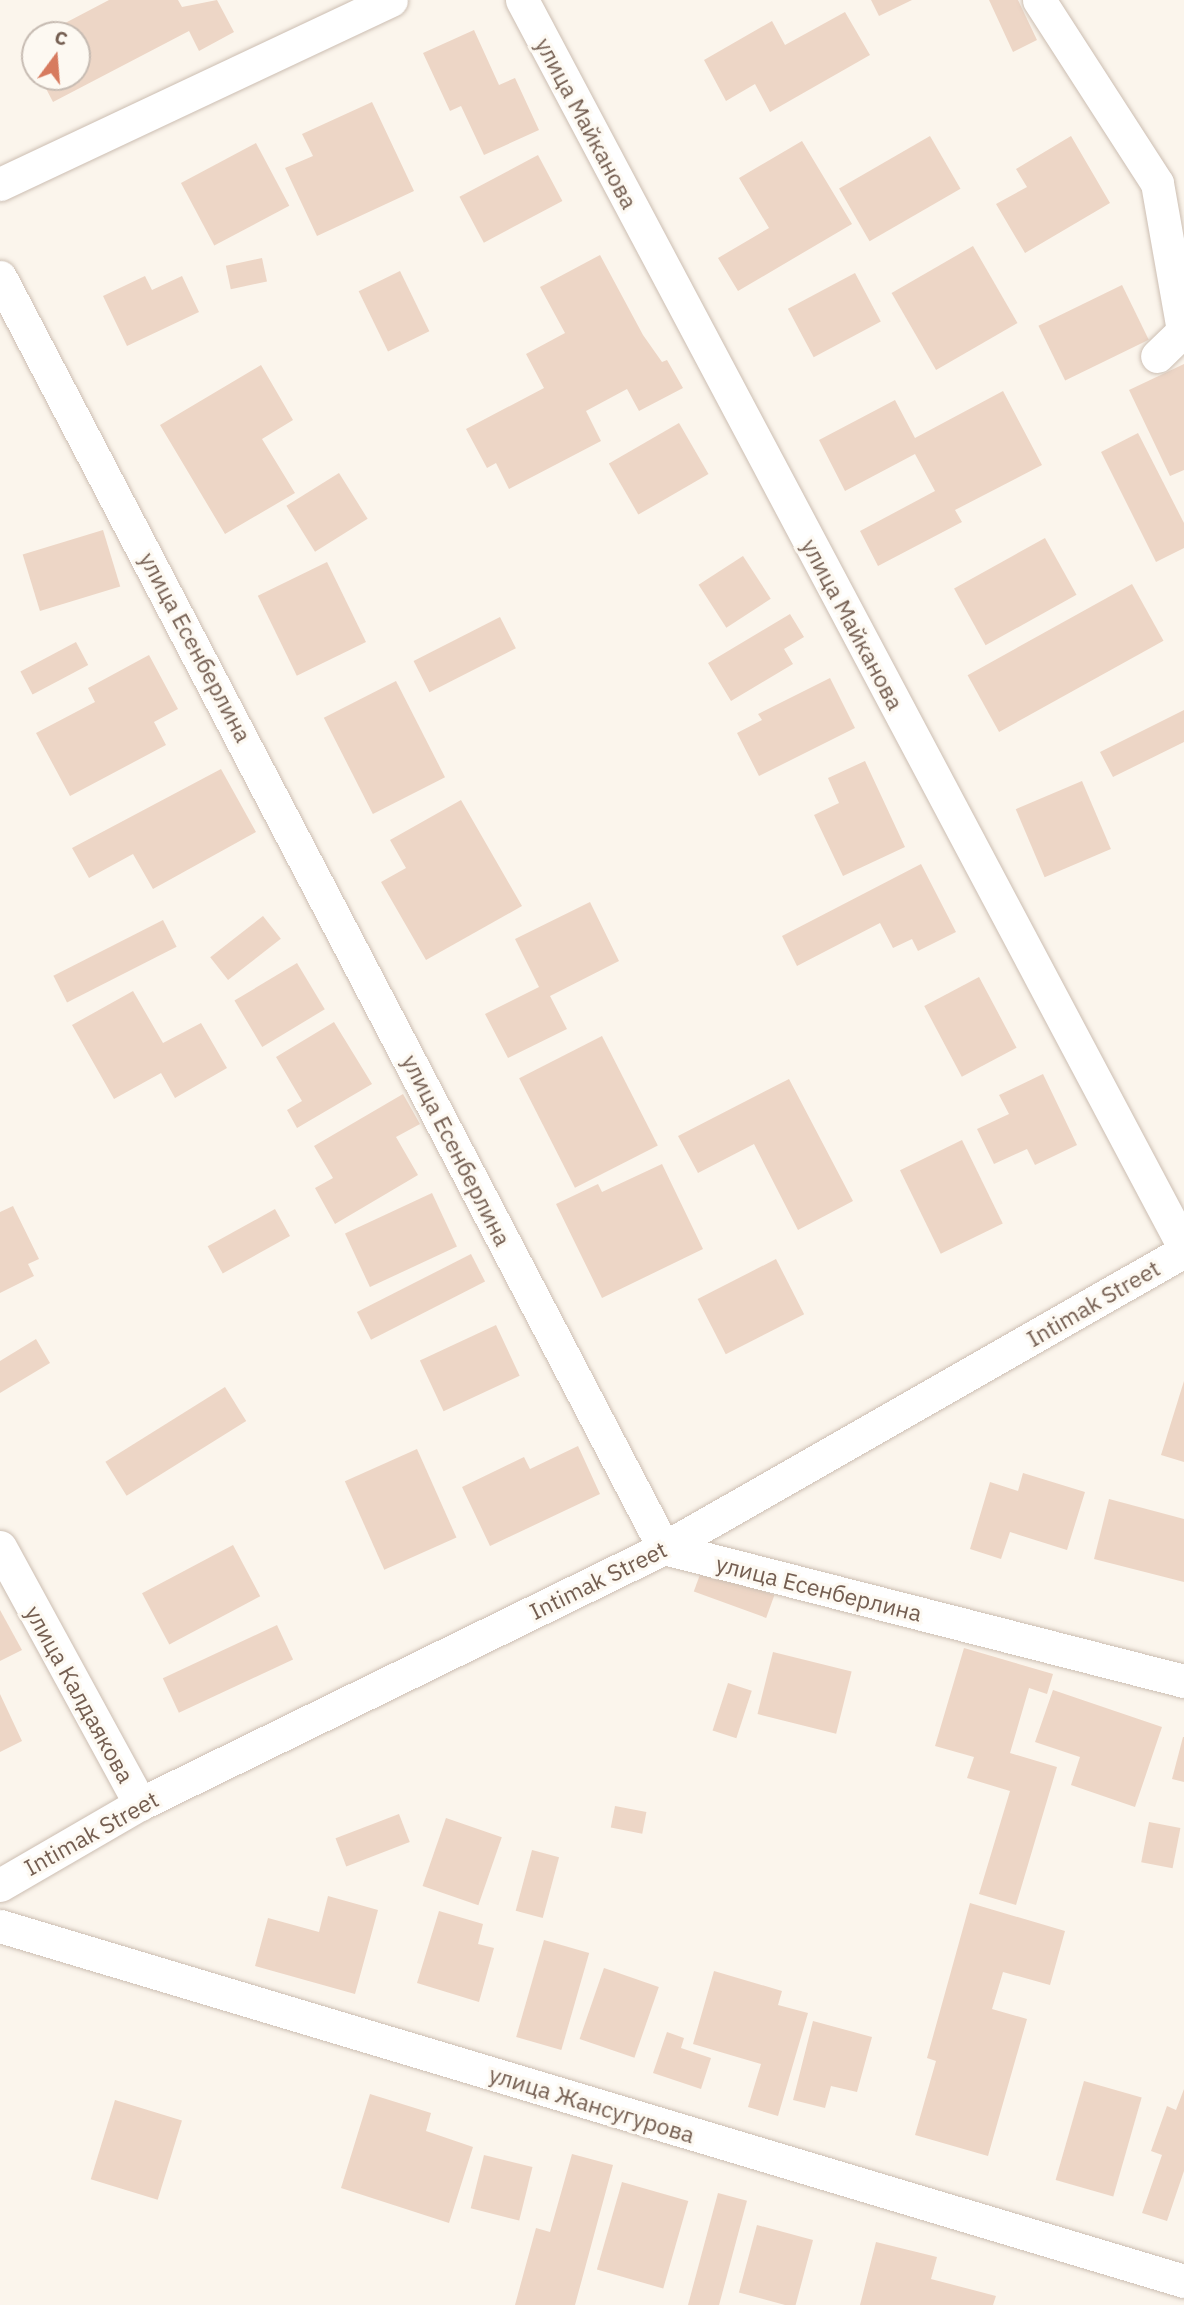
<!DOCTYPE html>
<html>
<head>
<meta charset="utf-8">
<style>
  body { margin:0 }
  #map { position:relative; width:1184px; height:2305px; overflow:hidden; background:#fbf5ec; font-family:"IBM Plex Sans",sans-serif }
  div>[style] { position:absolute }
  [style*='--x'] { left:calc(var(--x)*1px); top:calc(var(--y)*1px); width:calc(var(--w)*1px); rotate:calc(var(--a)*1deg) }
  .building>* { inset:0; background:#edd6c6; transform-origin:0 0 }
  .roads { filter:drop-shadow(0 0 2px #ccbeb2) drop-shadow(0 0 2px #ccbeb2) }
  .minor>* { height:33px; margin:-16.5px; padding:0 16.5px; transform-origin:16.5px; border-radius:16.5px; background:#fff }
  span { translate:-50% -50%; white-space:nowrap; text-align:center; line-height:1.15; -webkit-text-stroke:6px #fdf9f2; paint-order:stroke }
  .street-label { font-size:23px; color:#745e51 }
  .north { position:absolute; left:21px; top:21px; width:70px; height:70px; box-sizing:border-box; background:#fdf9f2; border:2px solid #c6bbb2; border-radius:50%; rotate:16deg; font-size:19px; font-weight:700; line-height:28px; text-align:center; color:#745e51 }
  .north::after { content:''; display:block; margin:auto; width:24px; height:32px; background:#d77b5f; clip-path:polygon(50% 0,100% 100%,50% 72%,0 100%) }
</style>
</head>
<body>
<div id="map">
  <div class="building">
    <div style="clip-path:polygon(109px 0,178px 0,182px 7px,217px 0,234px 32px,199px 51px,189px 31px,53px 102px,40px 77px,77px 77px,77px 35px,48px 32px)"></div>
    <div style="clip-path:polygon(871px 0,912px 0,879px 16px)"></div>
    <div style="clip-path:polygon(989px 0,1018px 0,1037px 40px,1013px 52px)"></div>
    <div style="clip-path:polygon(845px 12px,870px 55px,770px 112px,755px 84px,726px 101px,704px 60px,772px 21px,785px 45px)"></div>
    <div style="clip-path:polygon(474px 30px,499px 85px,515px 78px,539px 130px,484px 155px,461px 106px,450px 111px,423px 53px)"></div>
    <div style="clip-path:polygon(372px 102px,414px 191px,317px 236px,285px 168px,313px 156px,302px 134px)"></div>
    <div style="left:930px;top:136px;width:61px;height:105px;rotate:60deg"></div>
    <div style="clip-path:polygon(1071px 136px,1110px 203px,1025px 253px,996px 204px,1027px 187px,1016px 169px)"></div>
    <div style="clip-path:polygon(802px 141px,852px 224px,738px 291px,718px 258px,769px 228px,739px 178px)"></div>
    <div style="left:256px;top:143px;width:71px;height:85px;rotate:62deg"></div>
    <div style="left:538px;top:155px;width:52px;height:89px;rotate:62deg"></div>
    <div style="left:973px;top:246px;width:89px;height:94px;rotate:60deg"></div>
    <div style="clip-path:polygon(600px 255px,643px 335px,662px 362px,667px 360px,683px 388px,639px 411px,627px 389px,586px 411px,601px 441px,509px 489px,496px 463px,487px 468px,466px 429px,544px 388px,526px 354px,565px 333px,540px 287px)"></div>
    <div style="left:262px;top:258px;width:24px;height:37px;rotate:78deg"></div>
    <div style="left:400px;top:271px;width:67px;height:46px;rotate:64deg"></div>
    <div style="left:855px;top:273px;width:55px;height:76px;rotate:62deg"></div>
    <div style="clip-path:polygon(145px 276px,152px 290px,182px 276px,199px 312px,127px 346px,103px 296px)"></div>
    <div style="left:1122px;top:285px;width:61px;height:93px;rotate:64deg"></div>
    <div style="clip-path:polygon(1184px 364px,1184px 470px,1170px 476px,1129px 390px)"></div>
    <div style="clip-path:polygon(261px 365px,293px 420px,262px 439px,295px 493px,225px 534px,160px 425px)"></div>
    <div style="clip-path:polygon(1003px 391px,1042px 465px,955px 510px,962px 522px,878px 566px,860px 531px,935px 491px,915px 454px,845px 491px,819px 440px,895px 400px,915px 438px)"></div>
    <div style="left:679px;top:423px;width:59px;height:81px;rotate:60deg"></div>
    <div style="clip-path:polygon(1138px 433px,1184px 523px,1184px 548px,1156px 562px,1101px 452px)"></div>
    <div style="left:339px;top:473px;width:54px;height:62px;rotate:58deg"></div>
    <div style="left:103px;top:530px;width:59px;height:84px;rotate:73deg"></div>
    <div style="left:1045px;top:538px;width:65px;height:104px;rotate:61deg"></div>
    <div style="left:743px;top:556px;width:51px;height:53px;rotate:57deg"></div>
    <div style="left:327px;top:562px;width:89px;height:77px;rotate:64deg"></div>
    <div style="left:1132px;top:584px;width:65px;height:188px;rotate:61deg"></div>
    <div style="clip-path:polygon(790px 614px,804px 637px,784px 649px,793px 664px,731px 701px,708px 663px)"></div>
    <div style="left:500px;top:617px;width:35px;height:97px;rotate:63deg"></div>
    <div style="left:76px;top:642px;width:26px;height:63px;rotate:62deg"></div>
    <div style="clip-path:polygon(149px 655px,178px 709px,154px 722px,166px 745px,70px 796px,36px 733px,95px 702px,88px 688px)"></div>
    <div style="clip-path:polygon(830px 678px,855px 728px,759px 776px,737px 733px,762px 720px,758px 714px)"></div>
    <div style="left:396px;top:681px;width:108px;height:81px;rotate:63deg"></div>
    <div style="clip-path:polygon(1184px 710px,1184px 742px,1113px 777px,1100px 752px)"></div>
    <div style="clip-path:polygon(865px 761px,905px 847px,843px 876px,814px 815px,839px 803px,828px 778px)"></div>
    <div style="clip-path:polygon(221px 769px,256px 832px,153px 889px,133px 854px,89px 878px,72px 848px)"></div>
    <div style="left:1082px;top:781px;width:74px;height:72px;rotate:67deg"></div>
    <div style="clip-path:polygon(461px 800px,522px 906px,426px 960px,381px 882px,406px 868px,390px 840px)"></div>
    <div style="clip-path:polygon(921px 864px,956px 932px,918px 951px,912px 939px,893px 948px,880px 923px,797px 966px,782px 936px)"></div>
    <div style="clip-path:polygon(590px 902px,619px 961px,550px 996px,567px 1029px,508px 1058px,485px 1014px,539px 987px,515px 939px)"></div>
    <div style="left:263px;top:916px;width:29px;height:67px;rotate:52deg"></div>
    <div style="left:163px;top:920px;width:30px;height:123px;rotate:63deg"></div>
    <div style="left:297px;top:963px;width:54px;height:73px;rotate:59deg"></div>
    <div style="left:979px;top:977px;width:80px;height:62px;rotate:62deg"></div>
    <div style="clip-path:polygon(133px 991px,163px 1043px,201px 1023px,227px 1068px,175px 1098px,161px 1073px,114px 1099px,72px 1025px)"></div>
    <div style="clip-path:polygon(334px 1022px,372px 1084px,297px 1128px,287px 1110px,302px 1101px,276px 1057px)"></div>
    <div style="left:602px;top:1036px;width:123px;height:93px;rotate:63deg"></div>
    <div style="clip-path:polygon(1043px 1074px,1077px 1145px,1035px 1165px,1027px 1149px,994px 1164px,977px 1129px,1009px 1114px,999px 1095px)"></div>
    <div style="clip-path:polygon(789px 1079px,853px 1201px,798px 1230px,754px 1144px,698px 1173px,678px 1136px)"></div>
    <div style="clip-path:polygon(403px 1094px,420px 1124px,396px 1137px,418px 1175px,335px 1224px,315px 1188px,333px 1178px,314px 1146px)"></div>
    <div style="left:962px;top:1140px;width:93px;height:69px;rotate:64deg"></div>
    <div style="clip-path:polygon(662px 1164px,703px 1249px,602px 1298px,556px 1204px,598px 1184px,602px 1192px)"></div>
    <div style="left:432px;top:1193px;width:59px;height:96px;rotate:65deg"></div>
    <div style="clip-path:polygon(13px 1206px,39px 1259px,28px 1264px,34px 1276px,0 1293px,0 1212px)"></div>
    <div style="left:275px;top:1209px;width:31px;height:77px;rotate:61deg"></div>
    <div style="left:471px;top:1254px;width:31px;height:128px;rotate:63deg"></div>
    <div style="left:776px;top:1259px;width:62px;height:88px;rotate:63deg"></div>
    <div style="left:496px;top:1325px;width:56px;height:84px;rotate:65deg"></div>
    <div style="clip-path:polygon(36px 1339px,50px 1363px,0 1393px,0 1361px)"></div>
    <div style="clip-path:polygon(1184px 1381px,1184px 1462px,1161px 1455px)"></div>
    <div style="left:225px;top:1387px;width:40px;height:141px;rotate:58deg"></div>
    <div style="clip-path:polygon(578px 1446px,600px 1494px,490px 1546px,462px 1487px,524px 1457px,530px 1469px)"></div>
    <div style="left:417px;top:1449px;width:97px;height:79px;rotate:66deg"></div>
    <div style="clip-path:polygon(1023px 1473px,1085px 1492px,1067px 1550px,1010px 1532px,1001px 1559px,970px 1549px,990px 1482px,1018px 1491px)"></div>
    <div style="clip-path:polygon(1109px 1499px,1184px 1519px,1184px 1582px,1094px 1559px)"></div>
    <div style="left:233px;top:1545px;width:58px;height:103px;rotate:62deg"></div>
    <div style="left:702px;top:1569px;width:77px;height:24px;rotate:20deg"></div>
    <div style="clip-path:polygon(0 1610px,22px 1650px,0 1661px)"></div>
    <div style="left:277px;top:1625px;width:38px;height:126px;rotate:65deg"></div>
    <div style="clip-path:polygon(964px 1648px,1053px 1674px,1047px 1694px,1029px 1688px,1010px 1753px,1057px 1767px,1016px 1905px,979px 1894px,1010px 1791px,967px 1778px,974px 1757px,935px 1746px)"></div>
    <div style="left:773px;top:1652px;width:81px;height:64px;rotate:14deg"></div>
    <div style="left:728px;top:1683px;width:25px;height:50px;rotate:18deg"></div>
    <div style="clip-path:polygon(1053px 1690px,1162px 1727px,1135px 1807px,1071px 1785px,1080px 1757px,1035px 1742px)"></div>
    <div style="clip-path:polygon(0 1694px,22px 1741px,0 1752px)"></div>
    <div style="clip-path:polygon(1183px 1737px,1184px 1737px,1184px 1782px,1172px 1779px)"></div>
    <div style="left:615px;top:1806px;width:32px;height:22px;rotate:11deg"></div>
    <div style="left:399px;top:1814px;width:30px;height:68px;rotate:69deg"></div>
    <div style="left:446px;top:1818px;width:59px;height:72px;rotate:19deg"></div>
    <div style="left:1149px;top:1822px;width:32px;height:41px;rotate:11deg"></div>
    <div style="left:532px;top:1850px;width:28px;height:63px;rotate:15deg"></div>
    <div style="clip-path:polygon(328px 1896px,378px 1910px,355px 1994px,255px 1966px,268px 1918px,319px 1932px)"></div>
    <div style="clip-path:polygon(970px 1903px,1065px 1931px,1050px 1985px,1003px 1972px,992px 2009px,1027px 2019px,988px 2156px,915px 2135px,936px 2061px,927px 2058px)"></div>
    <div style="clip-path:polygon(439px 1911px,483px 1924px,478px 1944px,494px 1948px,479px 2002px,417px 1983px)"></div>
    <div style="left:544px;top:1940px;width:47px;height:101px;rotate:16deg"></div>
    <div style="left:604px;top:1968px;width:58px;height:75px;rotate:19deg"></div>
    <div style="clip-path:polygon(714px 1971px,782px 1991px,778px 2005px,808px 2013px,778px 2116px,748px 2107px,761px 2064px,693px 2044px)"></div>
    <div style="clip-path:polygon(813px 2021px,872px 2037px,857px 2092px,831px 2086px,825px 2108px,793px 2100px)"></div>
    <div style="clip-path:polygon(667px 2032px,684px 2038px,681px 2048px,711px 2058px,701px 2089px,653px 2073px)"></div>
    <div style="left:1084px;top:2081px;width:60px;height:103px;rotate:16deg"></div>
    <div style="clip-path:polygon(1184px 2089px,1184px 2171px,1167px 2221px,1142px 2213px,1162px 2155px,1151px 2151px,1167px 2106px,1176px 2110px)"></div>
    <div style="clip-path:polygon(370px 2094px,431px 2113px,426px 2131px,473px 2147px,449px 2223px,341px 2188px)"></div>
    <div style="left:115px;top:2100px;width:70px;height:83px;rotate:17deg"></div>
    <div style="clip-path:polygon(572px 2154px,613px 2165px,575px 2305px,515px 2305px,536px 2228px,550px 2232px)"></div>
    <div style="left:484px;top:2155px;width:50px;height:55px;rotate:14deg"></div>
    <div style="left:622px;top:2182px;width:69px;height:91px;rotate:16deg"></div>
    <div style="left:718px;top:2193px;width:30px;height:116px;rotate:15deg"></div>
    <div style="left:757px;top:2225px;width:58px;height:70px;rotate:15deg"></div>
    <div style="clip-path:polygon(876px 2242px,937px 2257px,931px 2279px,996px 2296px,993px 2305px,860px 2305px)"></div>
  </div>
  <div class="roads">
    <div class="minor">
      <div style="--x:522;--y:0;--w:1412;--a:62.04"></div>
      <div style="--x:1039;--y:0;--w:218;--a:57.2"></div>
      <div style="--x:1157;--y:183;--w:150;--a:80"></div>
      <div style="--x:1183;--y:331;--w:36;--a:136"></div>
      <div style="--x:0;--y:184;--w:432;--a:-25.2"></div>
      <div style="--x:0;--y:277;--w:1434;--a:62.42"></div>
      <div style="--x:664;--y:1548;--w:537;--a:14.35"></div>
      <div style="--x:0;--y:1547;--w:293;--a:61.4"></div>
      <div style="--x:0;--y:1885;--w:162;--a:-30.1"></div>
      <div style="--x:140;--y:1804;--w:583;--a:-26.04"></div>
      <div style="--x:664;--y:1548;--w:599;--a:-29.73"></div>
      <div style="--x:0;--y:1926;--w:1236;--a:16.69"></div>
    </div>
  </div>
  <div class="street-label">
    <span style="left:587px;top:123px;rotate:62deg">улица Майканова</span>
    <span style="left:853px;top:624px;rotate:62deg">улица Майканова</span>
    <span style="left:196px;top:647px;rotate:62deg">улица Есенберлина</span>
    <span style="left:457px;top:1150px;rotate:63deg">улица Есенберлина</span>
    <span style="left:1093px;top:1303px;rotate:-30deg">Intimak Street</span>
    <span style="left:598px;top:1580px;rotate:-26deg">Intimak Street</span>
    <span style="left:819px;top:1588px;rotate:14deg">улица Есенберлина</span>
    <span style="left:80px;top:1694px;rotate:61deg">улица Калдаякова</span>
    <span style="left:91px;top:1833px;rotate:-29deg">Intimak Street</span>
    <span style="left:592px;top:2104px;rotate:17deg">улица Жансугурова</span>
  </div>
  <div class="north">С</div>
</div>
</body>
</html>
